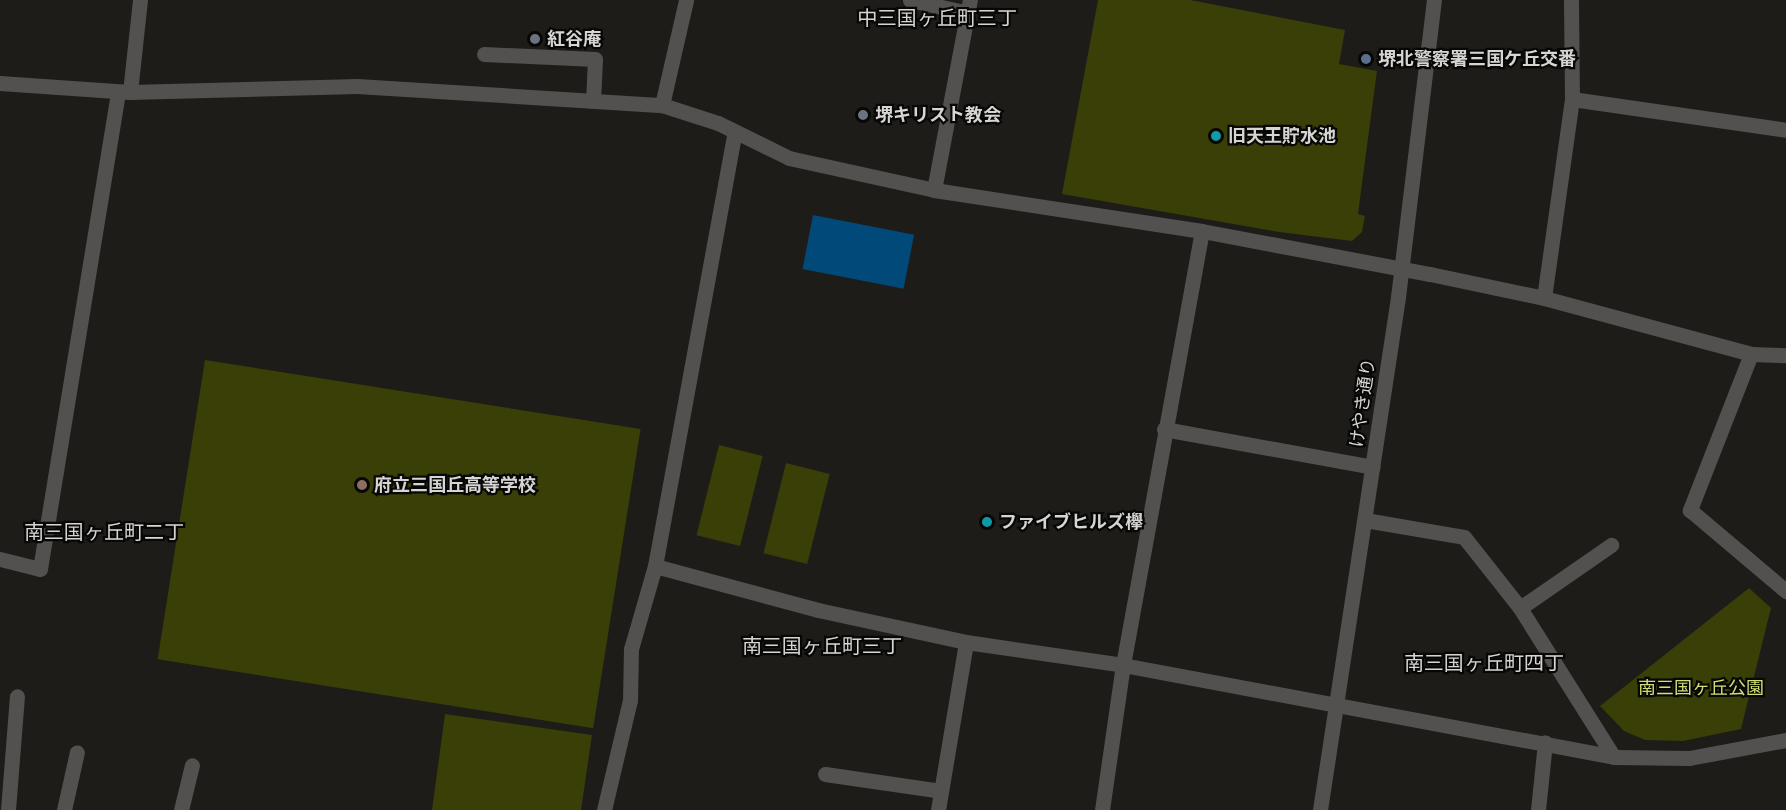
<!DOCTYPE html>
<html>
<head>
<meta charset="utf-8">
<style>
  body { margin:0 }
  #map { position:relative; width:1786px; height:810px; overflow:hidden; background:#1d1c19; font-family:"Roboto Condensed","Noto Sans JP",sans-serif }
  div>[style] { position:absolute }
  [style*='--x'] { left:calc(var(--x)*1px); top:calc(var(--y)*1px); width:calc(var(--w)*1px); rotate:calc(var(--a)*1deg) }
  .green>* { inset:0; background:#3a3e07; transform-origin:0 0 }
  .water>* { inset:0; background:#004978; transform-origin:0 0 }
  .minor>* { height:15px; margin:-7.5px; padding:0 7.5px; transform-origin:7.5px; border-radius:7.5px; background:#52514f }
  .dots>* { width:16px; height:16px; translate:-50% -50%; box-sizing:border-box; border:3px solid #070706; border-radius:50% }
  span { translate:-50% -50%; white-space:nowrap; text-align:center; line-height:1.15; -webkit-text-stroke:4.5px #070706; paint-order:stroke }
  .poi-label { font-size:18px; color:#d6d5d3; font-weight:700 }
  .left { translate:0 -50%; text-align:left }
  .street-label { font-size:18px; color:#d6d5d3 }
  .park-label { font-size:18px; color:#d3de75 }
  .neighbourhood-label { font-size:20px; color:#d6d5d3 }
</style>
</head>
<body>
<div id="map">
  <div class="green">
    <div style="clip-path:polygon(1098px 0,1190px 0,1345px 30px,1339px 64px,1377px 71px,1358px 214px,1365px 216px,1362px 232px,1352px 241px,1279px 232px,1062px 194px)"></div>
    <div style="left:205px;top:360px;width:441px;height:303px;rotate:9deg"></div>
    <div style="left:719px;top:445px;width:45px;height:93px;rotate:14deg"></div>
    <div style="left:786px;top:463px;width:45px;height:93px;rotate:14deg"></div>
    <div style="clip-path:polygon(1749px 588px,1771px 608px,1741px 729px,1683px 741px,1645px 740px,1624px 731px,1600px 706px)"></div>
    <div style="clip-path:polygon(445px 714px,592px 735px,581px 810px,432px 810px)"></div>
  </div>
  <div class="water">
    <div style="left:813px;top:215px;width:103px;height:55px;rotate:11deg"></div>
  </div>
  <div class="minor">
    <div style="--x:910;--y:0;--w:59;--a:12.6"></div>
    <div style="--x:484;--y:54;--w:111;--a:2.6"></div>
    <div style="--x:595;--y:59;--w:42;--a:92.7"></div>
    <div style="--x:0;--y:83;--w:130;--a:4"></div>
    <div style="--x:130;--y:92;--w:227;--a:-1.5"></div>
    <div style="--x:357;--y:86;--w:306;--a:3.6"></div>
    <div style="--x:662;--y:105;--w:59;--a:17.8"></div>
    <div style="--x:718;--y:123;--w:79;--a:26.2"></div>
    <div style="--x:789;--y:158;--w:148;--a:12.4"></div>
    <div style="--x:934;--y:190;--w:271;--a:8.7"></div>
    <div style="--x:1202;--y:231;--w:232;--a:10.7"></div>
    <div style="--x:1430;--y:274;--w:116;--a:11.9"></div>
    <div style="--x:1544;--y:298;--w:214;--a:15.1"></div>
    <div style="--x:1751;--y:354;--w:35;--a:2"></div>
    <div style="--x:130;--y:92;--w:93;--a:-83.8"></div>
    <div style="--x:1572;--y:99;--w:216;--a:8.2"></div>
    <div style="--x:662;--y:105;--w:108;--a:-77.1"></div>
    <div style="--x:934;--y:190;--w:193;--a:-79.3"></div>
    <div style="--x:1544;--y:298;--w:201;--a:-82"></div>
    <div style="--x:1572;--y:99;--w:99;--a:-90.6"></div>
    <div style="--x:1751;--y:354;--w:168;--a:111.4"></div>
    <div style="--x:1690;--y:510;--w:126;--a:40.2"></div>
    <div style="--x:1164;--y:429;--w:212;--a:10.3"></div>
    <div style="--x:1365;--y:520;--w:100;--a:9.7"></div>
    <div style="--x:1464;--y:537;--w:90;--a:51.7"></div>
    <div style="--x:1520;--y:608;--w:176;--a:57.8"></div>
    <div style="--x:0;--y:559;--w:41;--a:14"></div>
    <div style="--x:40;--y:569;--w:483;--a:-80.7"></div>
    <div style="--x:655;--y:566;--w:169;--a:15.1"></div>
    <div style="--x:818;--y:610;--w:151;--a:12.2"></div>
    <div style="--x:966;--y:642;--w:159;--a:8.3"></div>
    <div style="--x:1123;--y:665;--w:500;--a:10.6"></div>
    <div style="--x:1614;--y:757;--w:75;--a:0.8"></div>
    <div style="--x:1689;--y:758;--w:99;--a:-10.5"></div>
    <div style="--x:1520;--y:608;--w:111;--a:-34.7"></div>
    <div style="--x:825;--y:774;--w:117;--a:8.3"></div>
    <div style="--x:8;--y:810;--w:114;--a:-85.5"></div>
    <div style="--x:64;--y:810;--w:59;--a:-77.4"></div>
    <div style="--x:181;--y:810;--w:46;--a:-76.3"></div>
    <div style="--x:604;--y:810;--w:113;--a:-76.7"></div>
    <div style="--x:630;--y:700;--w:51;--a:-88.9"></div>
    <div style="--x:631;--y:649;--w:86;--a:-73.9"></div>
    <div style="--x:655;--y:566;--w:441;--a:-79.6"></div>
    <div style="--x:938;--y:810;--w:170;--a:-80.5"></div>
    <div style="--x:1102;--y:810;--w:147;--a:-81.8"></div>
    <div style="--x:1123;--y:665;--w:441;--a:-79.7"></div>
    <div style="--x:1320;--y:810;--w:519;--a:-81.35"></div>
    <div style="--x:1398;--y:297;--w:299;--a:-83.1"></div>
    <div style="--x:1538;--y:810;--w:68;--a:-84.1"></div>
  </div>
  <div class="dots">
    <div style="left:535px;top:39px;background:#6b7280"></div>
    <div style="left:1366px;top:59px;background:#5c6f8a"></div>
    <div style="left:863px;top:115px;background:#6b7280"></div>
    <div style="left:1216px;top:136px;background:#0f9aa8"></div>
    <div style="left:362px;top:485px;background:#8d6e63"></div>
    <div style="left:987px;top:522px;background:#0f9aa8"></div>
  </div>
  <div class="poi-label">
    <span class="left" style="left:547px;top:39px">紅谷庵</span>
    <span class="left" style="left:1378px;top:59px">堺北警察署三国ケ丘交番</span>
    <span class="left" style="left:875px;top:115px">堺キリスト教会</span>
    <span class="left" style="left:1228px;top:136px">旧天王貯水池</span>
    <span class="left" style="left:374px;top:485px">府立三国丘高等学校</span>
    <span class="left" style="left:999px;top:522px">ファイブヒルズ欅</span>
  </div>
  <div class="street-label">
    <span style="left:1363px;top:403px;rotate:-82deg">けやき通り</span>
  </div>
  <div class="park-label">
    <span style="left:1701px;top:688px">南三国ヶ丘公園</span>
  </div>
  <div class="neighbourhood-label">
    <span style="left:937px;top:18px">中三国ヶ丘町三丁</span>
    <span style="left:104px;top:532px">南三国ヶ丘町二丁</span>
    <span style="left:822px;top:646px">南三国ヶ丘町三丁</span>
    <span style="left:1484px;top:663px">南三国ヶ丘町四丁</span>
  </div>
</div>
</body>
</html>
